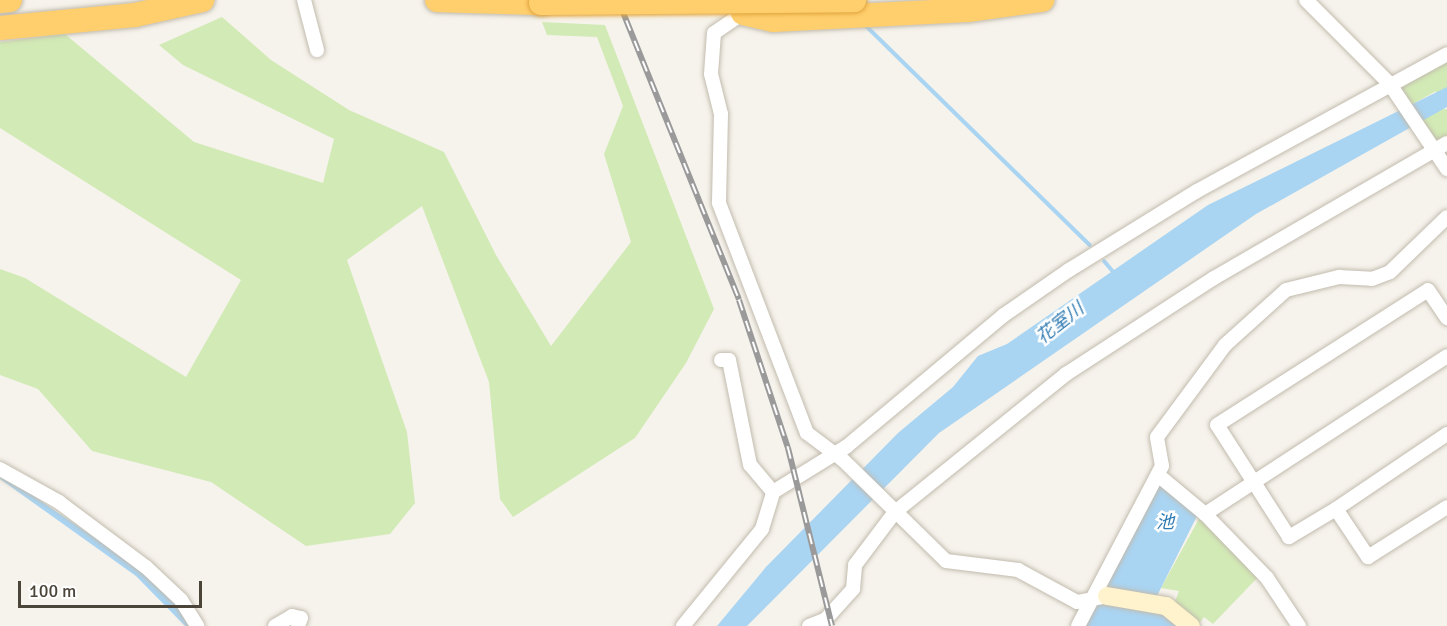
<!DOCTYPE html>
<html>
<head>
<meta charset="utf-8">
<style>
  body { margin:0 }
  #map { position:relative; width:1447px; height:626px; overflow:hidden; background:#f6f3ec; font-family:Signika,"Noto Sans JP",sans-serif }
  div>[style] { position:absolute }
  [style*='--x'] { left:calc(var(--x)*1px); top:calc(var(--y)*1px); width:calc(var(--w)*1px); rotate:calc(var(--a)*1deg) }
  .green>* { inset:0; background:#d2eab5 }
  .water>* { inset:0; background:#a9d4f2 }
  .stream>* { height:4px; margin:-2px; padding:0 2px; transform-origin:2px; border-radius:2px; background:#a9d4f2 }
  .roads { filter:drop-shadow(0 0 2px #c2bbae) drop-shadow(0 0 2px #c2bbae) }
  .street>* { height:14px; margin:-7px; padding:0 7px; transform-origin:7px; border-radius:7px; background:#fff }
  .secondary>* { height:18px; margin:-9px; padding:0 9px; transform-origin:9px; border-radius:9px; background:#fff3cd }
  .highway>* { height:24px; margin:-12px; padding:0 12px; transform-origin:12px; border-radius:12px; background:#ffcf6e }
  .rail>* { height:6px; margin-top:-3px; transform-origin:0; background:repeating-linear-gradient(90deg,#fff 0 11px,#9a9a9a 0 22px); box-sizing:border-box; border-block:2px solid #9a9a9a }
  .bridges { filter:drop-shadow(0 0 2px #e0a43c) drop-shadow(0 0 2px #e0a43c) }
  .highway-bridge>* { height:24px; margin:-12px; padding:0 12px; transform-origin:12px; border-radius:12px; background:#ffcf6e }
  span { translate:-50% -50%; white-space:nowrap; text-align:center; line-height:1.15; -webkit-text-stroke:5px #fff; paint-order:stroke }
  .water-label { font-size:18px; color:#2e7ab2; font-style:italic }
  .scale { position:absolute; left:18px; top:581px; width:184px; height:27px; box-sizing:border-box; border:3px solid #4b4439; border-top:0; padding-left:8px; font-size:18px; line-height:21px; white-space:nowrap; color:#4b4439; -webkit-text-stroke:4px #fff; paint-order:stroke }
</style>
</head>
<body>
<div id="map">
  <div class="green">
    <div style="clip-path:polygon(222px 17px,271px 60px,349px 110px,444px 152px,496px 255px,551px 346px,631px 242px,604px 154px,623px 106px,597px 37px,547px 35px,542px 22px,605px 25px,714px 309px,686px 363px,635px 438px,513px 517px,500px 499px,489px 382px,422px 206px,347px 260px,407px 432px,415px 503px,390px 534px,306px 546px,211px 482px,92px 451px,38px 389px,0 375px,0 269px,25px 278px,186px 377px,241px 280px,0 128px,0 42px,65px 34px,194px 142px,323px 183px,334px 139px,183px 65px,159px 45px)"></div>
    <div style="clip-path:polygon(1447px 61px,1447px 100px,1434px 98px,1436px 91px,1411px 105px,1398px 86px)"></div>
    <div style="clip-path:polygon(1447px 109px,1447px 137px,1436px 143px,1420px 120px,1433px 110px)"></div>
    <div style="clip-path:polygon(1200px 517px,1260px 575px,1213px 624px,1204px 617px,1197px 626px,1172px 609px,1179px 591px,1161px 588px)"></div>
  </div>
  <div class="water">
    <div style="clip-path:polygon(1447px 87px,1447px 107px,1256px 214px,939px 433px,747px 626px,717px 626px,766px 567px,898px 433px,953px 387px,978px 356px,1007px 344px,1208px 205px)"></div>
    <div style="clip-path:polygon(0 473px,142px 570px,178px 602px,193px 626px,185px 626px,136px 576px,0 479px)"></div>
    <div style="clip-path:polygon(1158px 479px,1197px 516px,1155px 600px,1095px 598px)"></div>
    <div style="clip-path:polygon(1107px 599px,1154px 606px,1187px 626px,1082px 626px,1091px 606px)"></div>
  </div>
  <div class="stream">
    <div style="--x:866;--y:26;--w:313;--a:44.4"></div>
    <div style="--x:1104;--y:261;--w:17;--a:50"></div>
  </div>
  <div class="roads">
    <div class="street">
      <div style="--x:304;--y:0;--w:52;--a:75.4"></div>
      <div style="--x:1306;--y:0;--w:117;--a:45"></div>
      <div style="--x:1389;--y:83;--w:104;--a:56"></div>
      <div style="--x:749;--y:9;--w:42;--a:145.6"></div>
      <div style="--x:714;--y:33;--w:41;--a:94.2"></div>
      <div style="--x:711;--y:74;--w:41;--a:76"></div>
      <div style="--x:721;--y:114;--w:89;--a:91.3"></div>
      <div style="--x:719;--y:203;--w:246;--a:69.1"></div>
      <div style="--x:807;--y:433;--w:45;--a:36.9"></div>
      <div style="--x:843;--y:460;--w:144;--a:44.4"></div>
      <div style="--x:946;--y:561;--w:73;--a:7.1"></div>
      <div style="--x:1018;--y:570;--w:67;--a:28.5"></div>
      <div style="--x:1077;--y:602;--w:31;--a:-11"></div>
      <div style="--x:1447;--y:434;--w:134;--a:146"></div>
      <div style="--x:1336;--y:509;--w:58;--a:56.3"></div>
      <div style="--x:1368;--y:557;--w:93;--a:-32.3"></div>
      <div style="--x:0;--y:469;--w:68;--a:29.2"></div>
      <div style="--x:59;--y:502;--w:109;--a:36.8"></div>
      <div style="--x:146;--y:567;--w:48;--a:43.3"></div>
      <div style="--x:181;--y:600;--w:31;--a:58"></div>
      <div style="--x:1158;--y:475;--w:61;--a:39.7"></div>
      <div style="--x:1205;--y:514;--w:289;--a:-33.1"></div>
      <div style="--x:773;--y:492;--w:86;--a:-31.7"></div>
      <div style="--x:846;--y:447;--w:206;--a:-39.9"></div>
      <div style="--x:1004;--y:315;--w:79;--a:-34.7"></div>
      <div style="--x:1069;--y:270;--w:150;--a:-31.7"></div>
      <div style="--x:1197;--y:191;--w:285;--a:-28.7"></div>
      <div style="--x:1336;--y:509;--w:55;--a:149.2"></div>
      <div style="--x:1289;--y:537;--w:133;--a:-122.7"></div>
      <div style="--x:1217;--y:425;--w:250;--a:-32.6"></div>
      <div style="--x:1428;--y:290;--w:34;--a:56"></div>
      <div style="--x:1205;--y:514;--w:89;--a:45.9"></div>
      <div style="--x:1267;--y:578;--w:58;--a:56.3"></div>
      <div style="--x:275;--y:626;--w:20;--a:-30"></div>
      <div style="--x:292;--y:616;--w:9;--a:13"></div>
      <div style="--x:301;--y:618;--w:9;--a:111"></div>
      <div style="--x:683;--y:626;--w:125;--a:-50.8"></div>
      <div style="--x:762;--y:529;--w:39;--a:-73"></div>
      <div style="--x:773;--y:492;--w:35;--a:-130"></div>
      <div style="--x:750;--y:465;--w:107;--a:-101.3"></div>
      <div style="--x:729;--y:360;--w:8;--a:180"></div>
      <div style="--x:809;--y:626;--w:17;--a:-21"></div>
      <div style="--x:825;--y:620;--w:42;--a:-47.9"></div>
      <div style="--x:853;--y:589;--w:24;--a:-85"></div>
      <div style="--x:855;--y:565;--w:66;--a:-53"></div>
      <div style="--x:895;--y:512;--w:220;--a:-38.9"></div>
      <div style="--x:1066;--y:374;--w:176;--a:-33"></div>
      <div style="--x:1214;--y:278;--w:269;--a:-30.1"></div>
      <div style="--x:1078;--y:626;--w:181;--a:-62.3"></div>
      <div style="--x:1162;--y:466;--w:29;--a:-100"></div>
      <div style="--x:1157;--y:437;--w:114;--a:-53.5"></div>
      <div style="--x:1225;--y:345;--w:82;--a:-42"></div>
      <div style="--x:1286;--y:290;--w:55;--a:-13.8"></div>
      <div style="--x:1339;--y:277;--w:33;--a:3"></div>
      <div style="--x:1372;--y:279;--w:19;--a:-21"></div>
      <div style="--x:1390;--y:272;--w:79;--a:-44"></div>
    </div>
    <div class="secondary">
      <div style="--x:1107;--y:596;--w:60;--a:9.6"></div>
      <div style="--x:1166;--y:606;--w:32;--a:39"></div>
    </div>
    <div class="highway">
      <div style="--x:437;--y:0;--w:104;--a:1.7"></div>
      <div style="--x:0;--y:1;--w:10;--a:-6"></div>
      <div style="--x:743;--y:13;--w:31;--a:13"></div>
      <div style="--x:773;--y:20;--w:195;--a:-2.9"></div>
      <div style="--x:968;--y:10;--w:75;--a:-7.7"></div>
      <div style="--x:0;--y:28;--w:136;--a:-5.5"></div>
      <div style="--x:135;--y:15;--w:69;--a:-12.6"></div>
    </div>
  </div>
  <div class="rail">
    <div style="--x:618;--y:0;--w:323;--a:68"></div>
    <div style="--x:739;--y:300;--w:156;--a:71.7"></div>
    <div style="--x:788;--y:448;--w:183;--a:76.1"></div>
  </div>
  <div class="bridges">
    <div class="highway-bridge">
      <div style="--x:541;--y:3;--w:313;--a:-0.5"></div>
    </div>
  </div>
  <div class="water-label">
    <span style="left:1060px;top:323px;rotate:-38deg">花室川</span>
    <span style="left:1165px;top:522px">池</span>
  </div>
  <div class="scale">100 m</div>
</div>
</body>
</html>
